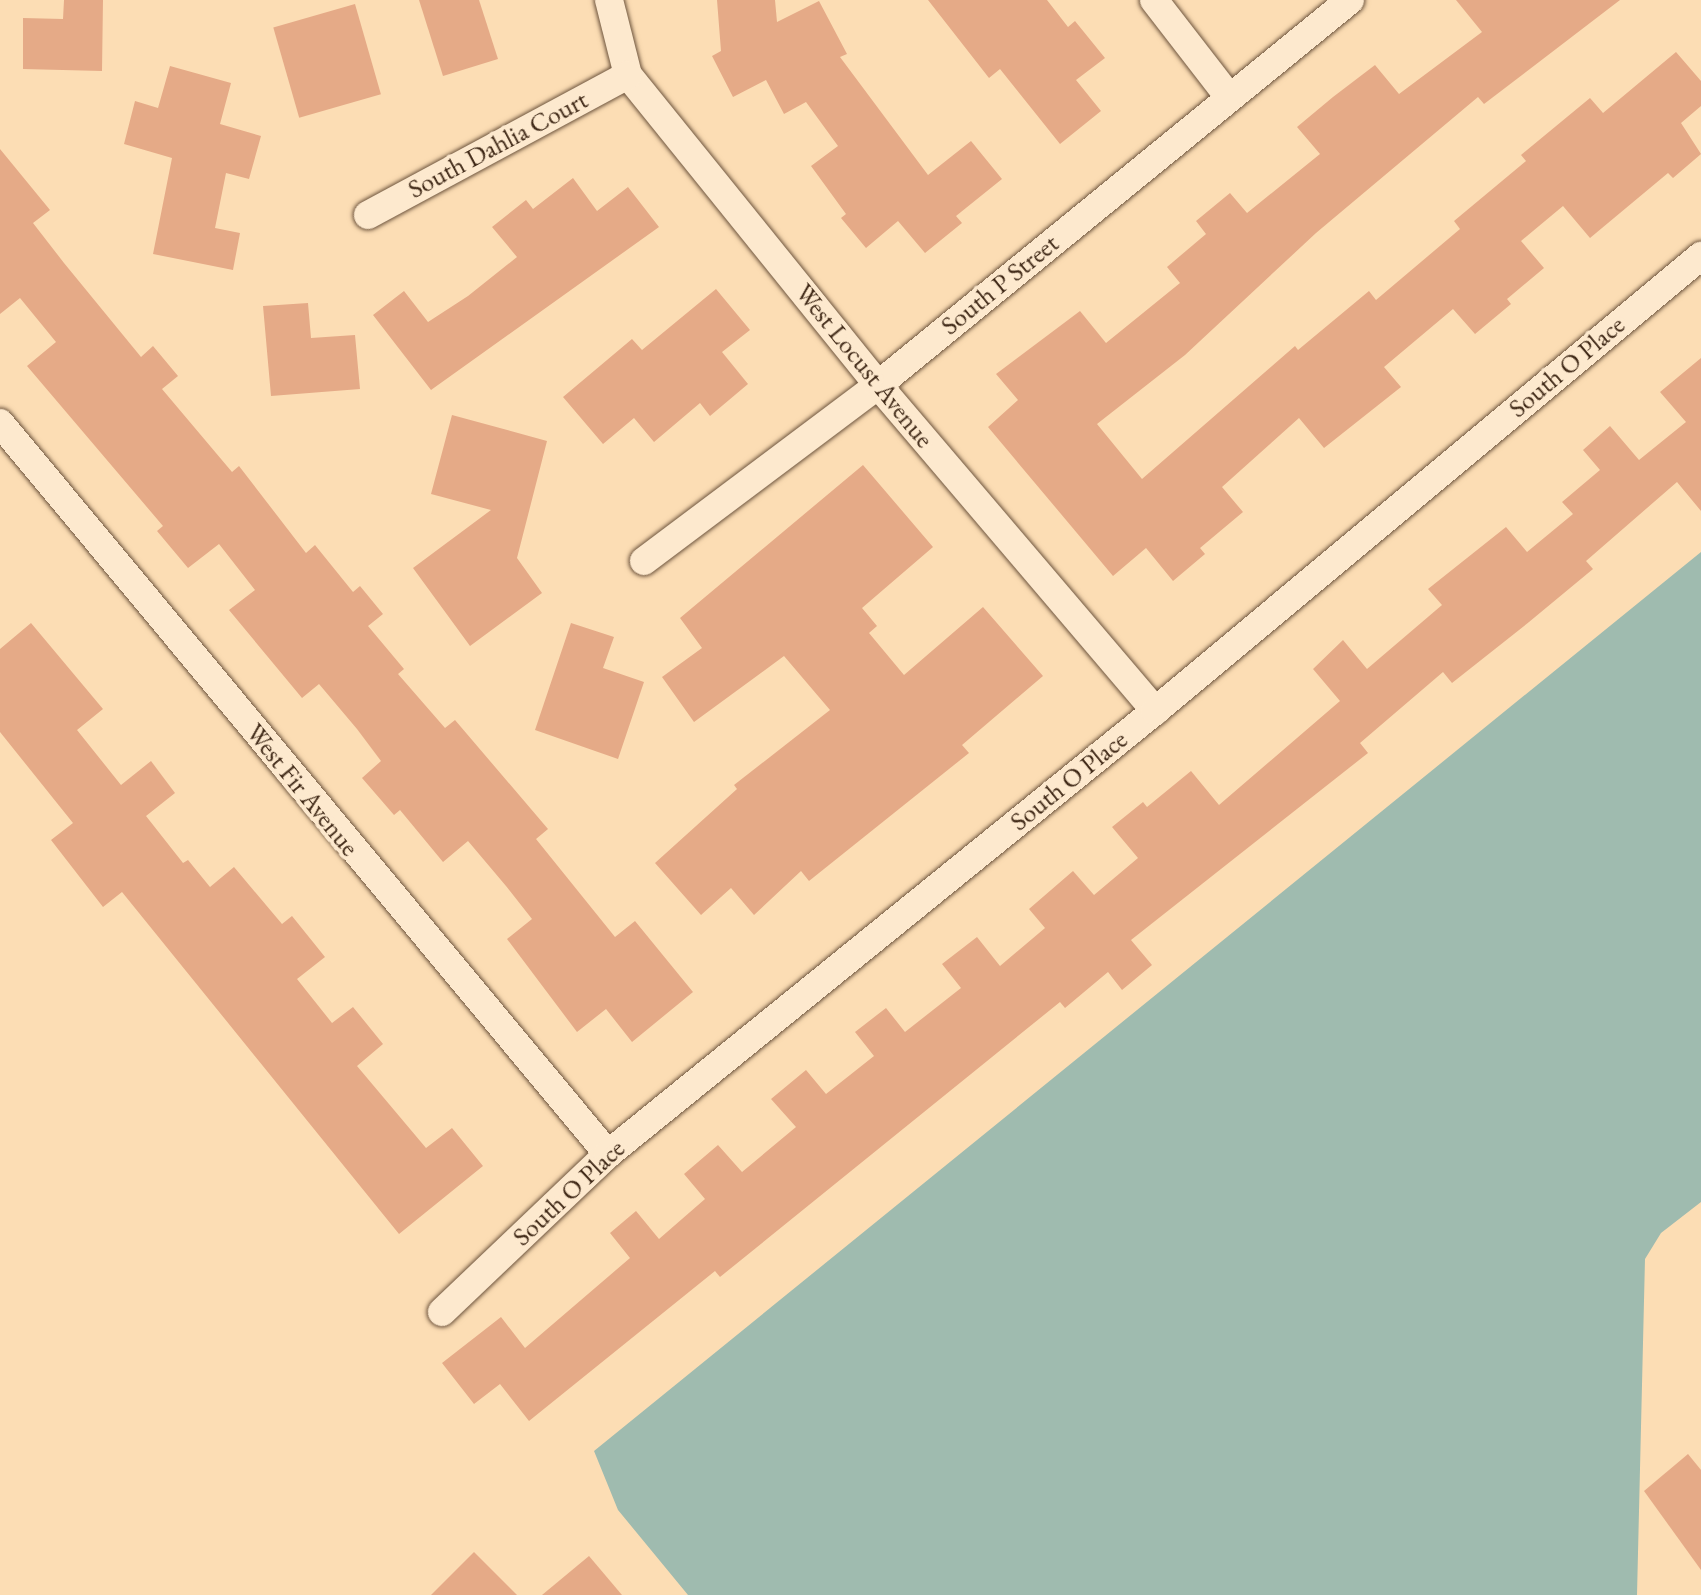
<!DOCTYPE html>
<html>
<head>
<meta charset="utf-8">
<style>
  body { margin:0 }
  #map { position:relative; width:1701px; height:1595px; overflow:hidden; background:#fcddb4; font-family:"EB Garamond",serif }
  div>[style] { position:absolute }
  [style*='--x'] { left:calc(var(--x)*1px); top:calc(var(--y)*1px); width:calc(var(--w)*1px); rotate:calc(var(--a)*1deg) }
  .water>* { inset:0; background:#9fbbaf }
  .building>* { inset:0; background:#e5aa87; transform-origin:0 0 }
  .roads { filter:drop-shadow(0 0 2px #6e553e) drop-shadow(0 0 2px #6e553e) }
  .street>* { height:28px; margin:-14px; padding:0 14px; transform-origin:14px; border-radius:14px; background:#fde9ce }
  span { translate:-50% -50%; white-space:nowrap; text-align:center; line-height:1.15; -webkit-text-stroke:8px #fde9ce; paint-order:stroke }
  .street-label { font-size:26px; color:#3f2816 }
</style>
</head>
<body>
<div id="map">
  <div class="water">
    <div style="clip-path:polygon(1701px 552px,1701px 1202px,1661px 1233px,1645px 1259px,1637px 1595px,688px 1595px,618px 1510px,594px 1451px)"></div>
  </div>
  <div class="building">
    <div style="clip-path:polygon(64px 0,103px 0,102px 71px,23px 69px,23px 18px,63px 19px)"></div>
    <div style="clip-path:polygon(419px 0,479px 0,498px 59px,443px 76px)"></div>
    <div style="clip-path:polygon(717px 0,775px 0,777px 22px,819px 1px,847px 54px,840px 57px,928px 175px,971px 141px,1002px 179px,956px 216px,962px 223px,925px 253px,898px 221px,866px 248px,841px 218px,846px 214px,811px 166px,838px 146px,806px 102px,784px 114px,766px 80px,733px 97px,712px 56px,721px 51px)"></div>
    <div style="clip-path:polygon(928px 0,1047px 0,1068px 27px,1075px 21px,1105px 58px,1076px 80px,1101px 111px,1060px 144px,1000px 69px,989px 78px)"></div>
    <div style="clip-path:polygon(1456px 0,1620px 0,1484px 104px,1478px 97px,1316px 233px,1185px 355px,1097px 424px,1142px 479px,1295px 346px,1298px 350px,1369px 291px,1376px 300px,1460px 229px,1454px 221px,1526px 161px,1521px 155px,1590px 98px,1603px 113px,1676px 52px,1701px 81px,1701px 106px,1681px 123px,1701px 154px,1673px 178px,1668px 173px,1590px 238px,1563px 206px,1521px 241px,1544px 268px,1507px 299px,1511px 304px,1475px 334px,1453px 309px,1384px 367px,1401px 387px,1324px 448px,1299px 418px,1222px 487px,1243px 512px,1200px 548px,1205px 554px,1173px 581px,1146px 548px,1113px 576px,988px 427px,1018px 400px,996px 374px,1080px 311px,1106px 343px,1180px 283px,1167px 267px,1206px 234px,1196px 221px,1230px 193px,1247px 213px,1320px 154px,1297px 127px,1333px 97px,1375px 65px,1399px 94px,1482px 32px)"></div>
    <div style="left:355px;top:4px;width:94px;height:85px;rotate:74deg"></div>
    <div style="clip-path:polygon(170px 66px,231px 83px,220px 124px,261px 136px,249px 179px,226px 173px,215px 228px,240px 233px,233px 270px,153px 254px,172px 158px,124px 144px,135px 101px,158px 108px)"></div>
    <div style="clip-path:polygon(0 149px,50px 210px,33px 223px,64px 263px,141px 357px,153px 346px,178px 376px,162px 389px,232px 472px,239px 466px,306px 553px,315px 545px,353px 592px,360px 586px,383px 614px,368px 626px,404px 669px,398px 674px,445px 728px,455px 720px,548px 829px,536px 839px,615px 937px,635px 921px,693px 992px,632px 1042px,606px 1009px,577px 1032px,507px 939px,532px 919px,506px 886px,468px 841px,443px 862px,400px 810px,394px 815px,362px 778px,381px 761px,357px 729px,319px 684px,302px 698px,229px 610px,255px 590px,219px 544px,188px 568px,157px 531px,163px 526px,27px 366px,56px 342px,20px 298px,0 314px)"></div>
    <div style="clip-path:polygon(573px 178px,597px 211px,628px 187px,659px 227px,431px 390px,373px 315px,404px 291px,428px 322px,468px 296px,517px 257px,492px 227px,526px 200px,533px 209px)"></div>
    <div style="clip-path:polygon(716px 289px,750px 330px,722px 352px,748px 384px,710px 416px,700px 403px,654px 442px,634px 418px,603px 444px,563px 397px,632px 339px,642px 350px)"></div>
    <div style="clip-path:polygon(308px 303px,311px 338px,355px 335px,360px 389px,271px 396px,263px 306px)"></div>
    <div style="clip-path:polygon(1701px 358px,1701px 511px,1677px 482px,1586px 561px,1593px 569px,1529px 622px,1452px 683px,1443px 672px,1360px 743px,1368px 753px,1131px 940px,1152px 965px,1122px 990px,1108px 972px,1065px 1008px,1060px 1002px,720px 1277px,715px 1271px,529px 1421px,500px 1384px,474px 1404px,442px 1363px,501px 1317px,525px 1348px,630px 1258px,610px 1233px,636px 1211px,659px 1239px,705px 1199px,684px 1174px,718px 1145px,742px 1172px,796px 1127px,771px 1099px,806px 1070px,826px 1094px,874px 1056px,855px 1032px,886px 1008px,905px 1032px,961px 988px,942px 964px,977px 937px,1000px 966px,1045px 928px,1029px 909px,1073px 871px,1094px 895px,1138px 858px,1112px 827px,1143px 802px,1147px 807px,1191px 771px,1219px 805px,1340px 701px,1313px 669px,1343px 640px,1367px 669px,1442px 605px,1428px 589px,1506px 527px,1527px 552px,1573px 514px,1562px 502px,1600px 470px,1583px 450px,1610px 426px,1639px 460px,1686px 422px,1660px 392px)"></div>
    <div style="clip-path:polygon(452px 415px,547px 441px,517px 558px,542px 593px,470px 646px,413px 568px,491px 510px,431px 494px)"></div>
    <div style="clip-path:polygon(863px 465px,933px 547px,862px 608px,877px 626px,869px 633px,904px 675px,983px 607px,1043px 676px,962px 745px,969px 753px,809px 881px,801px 871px,754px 915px,731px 888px,701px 915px,655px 863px,737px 789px,734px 785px,830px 710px,784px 656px,694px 722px,662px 677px,702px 648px,680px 618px)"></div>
    <div style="clip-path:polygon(31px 623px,103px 709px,77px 730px,121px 785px,151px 761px,175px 793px,146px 816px,183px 863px,188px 860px,210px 887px,234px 867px,282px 924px,292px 916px,325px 957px,297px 979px,332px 1023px,353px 1007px,383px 1044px,357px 1066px,426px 1148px,452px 1128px,483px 1166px,399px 1234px,122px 892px,103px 907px,51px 840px,73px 823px,0 732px,0 649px)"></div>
    <div style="clip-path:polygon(571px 623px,614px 637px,603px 668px,644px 682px,618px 759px,535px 730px)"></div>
    <div style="clip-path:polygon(1688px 1454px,1701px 1470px,1701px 1570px,1644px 1491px)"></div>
    <div style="clip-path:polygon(474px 1552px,517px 1595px,431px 1595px)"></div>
    <div style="clip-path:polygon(589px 1556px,622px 1595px,542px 1595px)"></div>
  </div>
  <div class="roads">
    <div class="street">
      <div style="--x:609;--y:0;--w:77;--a:75.8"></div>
      <div style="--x:628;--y:75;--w:398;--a:51.1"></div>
      <div style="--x:878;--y:385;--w:428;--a:49.6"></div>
      <div style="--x:1154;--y:0;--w:123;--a:52.3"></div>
      <div style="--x:368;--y:215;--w:295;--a:-28.3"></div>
      <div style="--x:0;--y:423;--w:951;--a:50.25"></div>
      <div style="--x:644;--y:561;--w:293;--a:-36.9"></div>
      <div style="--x:878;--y:385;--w:609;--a:-39.2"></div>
      <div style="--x:442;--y:1312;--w:229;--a:-43.6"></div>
      <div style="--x:608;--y:1154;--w:704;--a:-39"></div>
      <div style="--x:1155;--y:711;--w:711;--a:-39.81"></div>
    </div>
  </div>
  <div class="street-label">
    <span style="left:498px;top:145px;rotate:-28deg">South Dahlia Court</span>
    <span style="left:1000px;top:285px;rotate:-39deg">South P Street</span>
    <span style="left:864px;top:366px;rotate:51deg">West Locust Avenue</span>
    <span style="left:1567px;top:367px;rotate:-40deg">South O Place</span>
    <span style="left:1069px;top:781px;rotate:-39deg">South O Place</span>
    <span style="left:302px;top:790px;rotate:51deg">West Fir Avenue</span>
    <span style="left:569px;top:1193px;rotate:-43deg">South O Place</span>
  </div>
</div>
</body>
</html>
